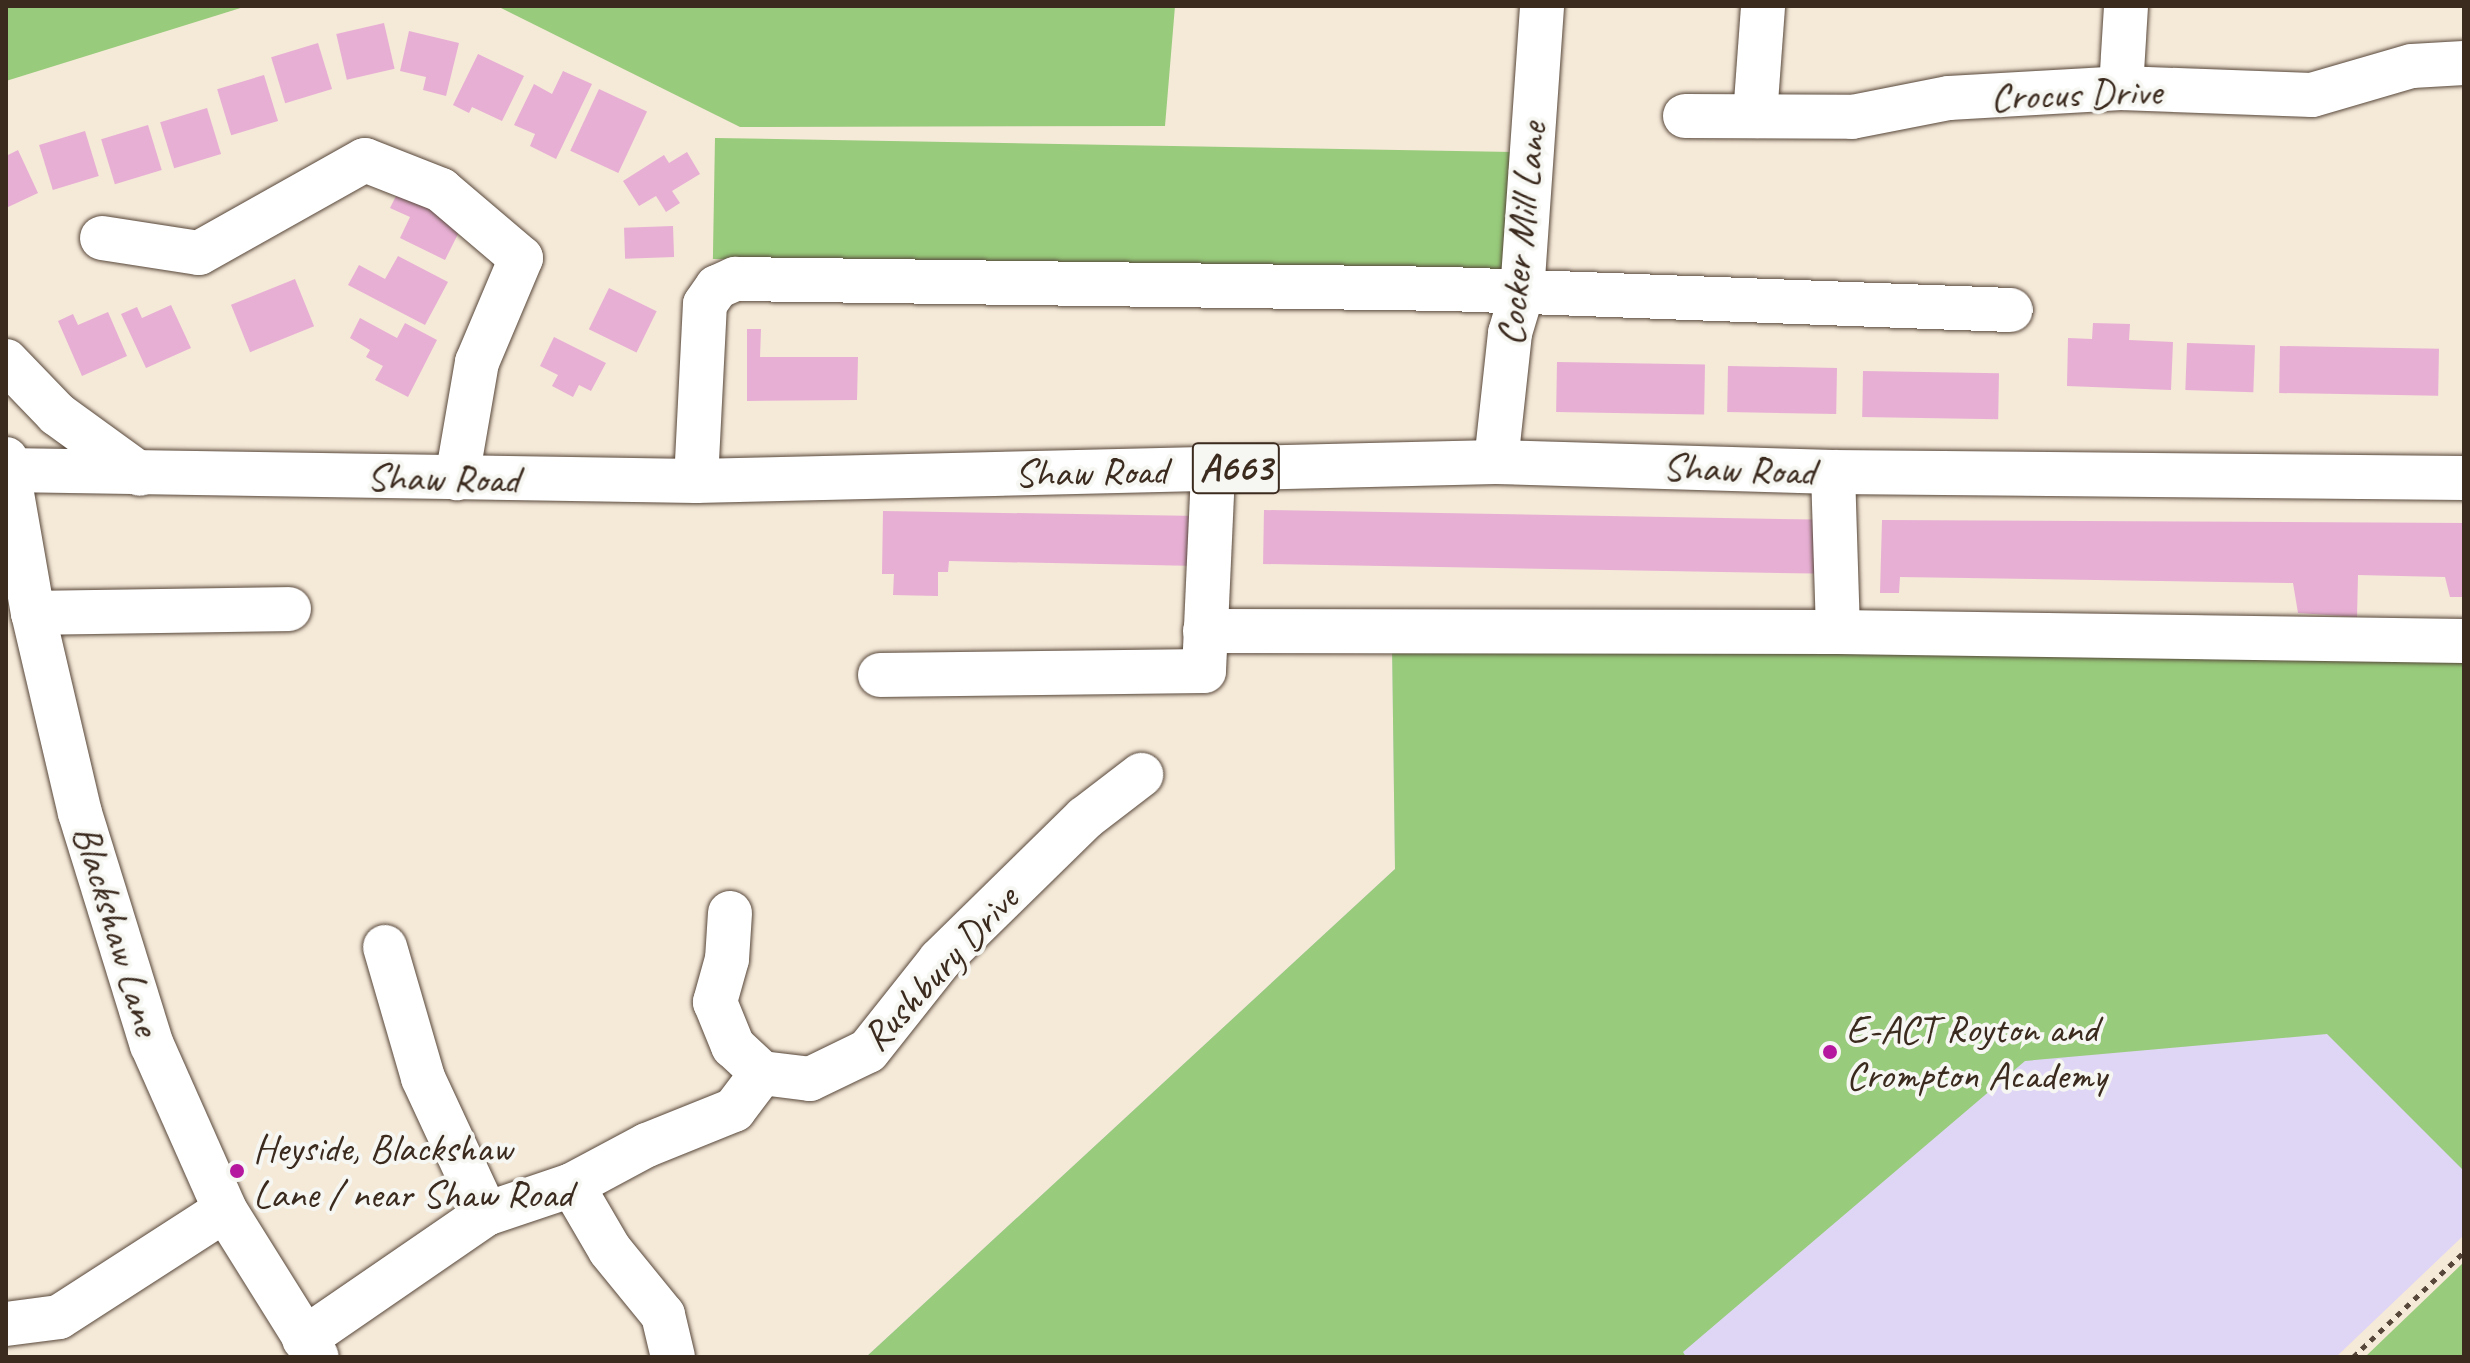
<!DOCTYPE html>
<html>
<head>
<meta charset="utf-8">
<style>
  body { margin:0 }
  #map { position:relative; width:2470px; height:1363px; overflow:hidden; background:#f5e9d8; font-family:Caveat,sans-serif }
  div>[style] { position:absolute }
  [style*='--x'] { left:calc(var(--x)*1px); top:calc(var(--y)*1px); width:calc(var(--w)*1px); rotate:calc(var(--a)*1deg) }
  .built>* { inset:0; background:#dfd5f5 }
  .green>* { inset:0; background:#98cb7b; transform-origin:0 0 }
  .building>* { inset:0; background:#e7afd4; transform-origin:0 0 }
  .path>* { height:5px; margin-top:-2.5px; transform-origin:0; background:repeating-linear-gradient(90deg,#57473a 0 6px,transparent 0 12px) }
  .roads { filter:drop-shadow(0 0 2px #57473a) drop-shadow(0 0 2px #57473a) }
  .minor>* { height:44px; margin:-22px; padding:0 22px; transform-origin:22px; border-radius:22px; background:#fff }
  .major>* { height:44px; margin:-22px; padding:0 22px; transform-origin:22px; border-radius:22px; background:#fff }
  .dots>* { width:22px; height:22px; translate:-50% -50%; box-sizing:border-box; border:4px solid #f6f6f2; border-radius:50% }
  span { translate:-50% -50%; white-space:nowrap; text-align:center; line-height:1.15; -webkit-text-stroke:8px #f6f6f2; paint-order:stroke }
  .shield-label span { padding:2px 6px; background:#f6f6f2; border:2px solid; border-radius:6px; -webkit-text-stroke-width:0 }
  .shield-label { font-size:38px; color:#3b2a1e; font-weight:700 }
  .street-label { font-size:40px; color:#3b2a1e }
  .poi-label { font-size:40px; color:#3b2a1e }
  .left { translate:0 -50%; text-align:left }
  .frame { position:absolute; inset:0; border:8px solid #3b2a1e; pointer-events:none }
</style>
</head>
<body>
<div id="map">
  <div class="built">
    <div style="clip-path:polygon(1392px 645px,2464px 654px,2464px 1235px,2336px 1357px,866px 1357px,1395px 869px)"></div>
  </div>
  <div class="green">
    <div style="clip-path:polygon(6px 6px,247px 6px,6px 81px)"></div>
    <div style="clip-path:polygon(497px 6px,1175px 6px,1165px 126px,740px 127px)"></div>
    <div style="left:715px;top:138px;width:798px;height:121px;rotate:1deg"></div>
    <div style="clip-path:polygon(1392px 645px,2464px 654px,2464px 1171px,2327px 1034px,2025px 1061px,1683px 1352px,1686px 1357px,866px 1357px,1395px 869px)"></div>
    <div style="clip-path:polygon(2464px 1262px,2464px 1357px,2365px 1357px)"></div>
  </div>
  <div class="building">
    <div style="left:384px;top:23px;width:47px;height:49px;rotate:77deg"></div>
    <div style="clip-path:polygon(409px 31px,459px 43px,446px 96px,423px 90px,426px 77px,400px 71px)"></div>
    <div style="left:318px;top:43px;width:48px;height:49px;rotate:73deg"></div>
    <div style="clip-path:polygon(478px 54px,524px 76px,502px 121px,472px 107px,469px 113px,453px 105px)"></div>
    <div style="clip-path:polygon(563px 71px,592px 84px,556px 159px,530px 146px,535px 134px,514px 125px,534px 84px,552px 94px)"></div>
    <div style="left:264px;top:75px;width:48px;height:49px;rotate:73deg"></div>
    <div style="left:599px;top:89px;width:53px;height:68px;rotate:25deg"></div>
    <div style="left:207px;top:108px;width:48px;height:49px;rotate:73deg"></div>
    <div style="left:148px;top:125px;width:47px;height:49px;rotate:73deg"></div>
    <div style="left:85px;top:131px;width:47px;height:48px;rotate:73deg"></div>
    <div style="clip-path:polygon(18px 150px,38px 193px,6px 208px,6px 156px)"></div>
    <div style="clip-path:polygon(687px 152px,700px 174px,672px 191px,680px 203px,666px 212px,656px 196px,639px 206px,623px 181px,664px 155px,669px 163px)"></div>
    <div style="clip-path:polygon(400px 188px,465px 220px,445px 260px,400px 238px,410px 217px,390px 208px)"></div>
    <div style="left:673px;top:226px;width:31px;height:49px;rotate:88deg"></div>
    <div style="clip-path:polygon(398px 256px,448px 282px,425px 325px,348px 285px,359px 265px,385px 279px)"></div>
    <div style="left:295px;top:279px;width:51px;height:69px;rotate:68deg"></div>
    <div style="left:609px;top:288px;width:53px;height:46px;rotate:26deg"></div>
    <div style="clip-path:polygon(171px 305px,191px 348px,146px 368px,121px 314px,137px 307px,142px 318px)"></div>
    <div style="clip-path:polygon(108px 312px,127px 356px,82px 376px,58px 321px,73px 314px,78px 325px)"></div>
    <div style="clip-path:polygon(360px 318px,397px 338px,405px 323px,437px 340px,408px 397px,375px 380px,383px 366px,366px 357px,370px 350px,350px 338px)"></div>
    <div style="clip-path:polygon(2093px 323px,2130px 324px,2129px 340px,2173px 342px,2171px 390px,2067px 386px,2068px 338px,2092px 339px)"></div>
    <div style="clip-path:polygon(747px 329px,761px 329px,760px 357px,858px 357px,857px 400px,747px 401px)"></div>
    <div style="clip-path:polygon(554px 337px,606px 363px,591px 391px,579px 385px,573px 397px,552px 386px,558px 375px,540px 366px)"></div>
    <div style="left:2187px;top:343px;width:68px;height:47px;rotate:2deg"></div>
    <div style="left:2280px;top:346px;width:159px;height:47px;rotate:1deg"></div>
    <div style="left:1557px;top:362px;width:148px;height:50px;rotate:1deg"></div>
    <div style="left:1728px;top:366px;width:109px;height:46px;rotate:1deg"></div>
    <div style="left:1863px;top:371px;width:136px;height:46px;rotate:1deg"></div>
    <div style="left:1264px;top:510px;width:551px;height:54px;rotate:1deg"></div>
    <div style="clip-path:polygon(883px 511px,1199px 516px,1198px 566px,949px 561px,948px 572px,938px 572px,938px 596px,893px 595px,894px 574px,882px 574px)"></div>
    <div style="clip-path:polygon(1882px 520px,2464px 523px,2464px 597px,2450px 597px,2445px 577px,2358px 575px,2357px 617px,2298px 613px,2293px 583px,1900px 577px,1899px 593px,1880px 593px)"></div>
  </div>
  <div class="path">
    <div style="--x:2353;--y:1357;--w:153;--a:-43.4"></div>
  </div>
  <div class="roads">
    <div class="minor">
      <div style="--x:2121;--y:88;--w:82;--a:-86.5"></div>
      <div style="--x:1685;--y:116;--w:167;--a:0.3"></div>
      <div style="--x:1852;--y:117;--w:99;--a:-11.1"></div>
      <div style="--x:1949;--y:98;--w:172;--a:-3.3"></div>
      <div style="--x:2121;--y:88;--w:191;--a:2.1"></div>
      <div style="--x:2312;--y:95;--w:104;--a:-16.2"></div>
      <div style="--x:2412;--y:66;--w:52;--a:-3.3"></div>
      <div style="--x:1755;--y:116;--w:110;--a:-85.8"></div>
      <div style="--x:102;--y:238;--w:98;--a:8.8"></div>
      <div style="--x:199;--y:253;--w:190;--a:-29.3"></div>
      <div style="--x:365;--y:160;--w:82;--a:21.5"></div>
      <div style="--x:441;--y:190;--w:105;--a:40.4"></div>
      <div style="--x:521;--y:258;--w:113;--a:112.9"></div>
      <div style="--x:477;--y:362;--w:118;--a:99.8"></div>
      <div style="--x:6;--y:459;--w:156;--a:80.1"></div>
      <div style="--x:33;--y:613;--w:205;--a:76.8"></div>
      <div style="--x:80;--y:813;--w:243;--a:72.8"></div>
      <div style="--x:152;--y:1045;--w:180;--a:66.1"></div>
      <div style="--x:225;--y:1210;--w:173;--a:58"></div>
      <div style="--x:1496;--y:462;--w:130;--a:-83.8"></div>
      <div style="--x:1510;--y:333;--w:42;--a:-73.3"></div>
      <div style="--x:1522;--y:293;--w:288;--a:-86"></div>
      <div style="--x:1833;--y:472;--w:160;--a:88.2"></div>
      <div style="--x:696;--y:481;--w:177;--a:-87.1"></div>
      <div style="--x:705;--y:304;--w:21;--a:-55"></div>
      <div style="--x:717;--y:287;--w:20;--a:-24"></div>
      <div style="--x:735;--y:279;--w:714;--a:0.8"></div>
      <div style="--x:1449;--y:289;--w:562;--a:2.14"></div>
      <div style="--x:33;--y:613;--w:256;--a:-0.9"></div>
      <div style="--x:1205;--y:631;--w:633;--a:0.09"></div>
      <div style="--x:1838;--y:632;--w:626;--a:0.82"></div>
      <div style="--x:880;--y:675;--w:324;--a:-0.7"></div>
      <div style="--x:1204;--y:671;--w:202;--a:-87.4"></div>
      <div style="--x:730;--y:913;--w:46;--a:93.7"></div>
      <div style="--x:727;--y:959;--w:45;--a:105.6"></div>
      <div style="--x:715;--y:1002;--w:48;--a:67.8"></div>
      <div style="--x:733;--y:1046;--w:40;--a:43"></div>
      <div style="--x:385;--y:947;--w:136;--a:73.8"></div>
      <div style="--x:423;--y:1078;--w:150;--a:65.1"></div>
      <div style="--x:762;--y:1073;--w:48;--a:7.1"></div>
      <div style="--x:810;--y:1079;--w:64;--a:-25.8"></div>
      <div style="--x:868;--y:1051;--w:116;--a:-51.6"></div>
      <div style="--x:940;--y:960;--w:203;--a:-44.4"></div>
      <div style="--x:1085;--y:818;--w:71;--a:-37.5"></div>
      <div style="--x:572;--y:1185;--w:75;--a:59.7"></div>
      <div style="--x:610;--y:1250;--w:84;--a:50.8"></div>
      <div style="--x:663;--y:1315;--w:43;--a:76.6"></div>
      <div style="--x:6;--y:1324;--w:53;--a:-7.5"></div>
      <div style="--x:59;--y:1317;--w:197;--a:-32.8"></div>
      <div style="--x:304;--y:1339;--w:221;--a:-34.5"></div>
      <div style="--x:486;--y:1214;--w:91;--a:-18.6"></div>
      <div style="--x:572;--y:1185;--w:85;--a:-28.1"></div>
      <div style="--x:647;--y:1145;--w:94;--a:-21.9"></div>
      <div style="--x:734;--y:1110;--w:46;--a:-52.9"></div>
    </div>
    <div class="major">
      <div style="--x:6;--y:361;--w:74;--a:46.1"></div>
      <div style="--x:57;--y:414;--w:102;--a:35.9"></div>
      <div style="--x:6;--y:470;--w:690;--a:0.91"></div>
      <div style="--x:696;--y:481;--w:800;--a:-1.36"></div>
      <div style="--x:1496;--y:462;--w:337;--a:1.7"></div>
      <div style="--x:1833;--y:472;--w:631;--a:0.54"></div>
    </div>
  </div>
  <div class="dots">
    <div style="left:1830px;top:1052px;background:#b5179e"></div>
    <div style="left:237px;top:1171px;background:#b5179e"></div>
  </div>
  <div class="shield-label">
    <span style="left:1236px;top:468px">A663</span>
  </div>
  <div class="street-label">
    <span style="left:2076px;top:94px;rotate:-2deg">Crocus Drive</span>
    <span style="left:1521px;top:234px;rotate:-84deg">Cocker Mill Lane</span>
    <span style="left:1739px;top:469px;rotate:2deg">Shaw Road</span>
    <span style="left:1091px;top:472px;rotate:-1deg">Shaw Road</span>
    <span style="left:443px;top:478px;rotate:1deg">Shaw Road</span>
    <span style="left:117px;top:930px;rotate:73deg">Blackshaw Lane</span>
    <span style="left:940px;top:968px;rotate:-47deg">Rushbury Drive</span>
  </div>
  <div class="poi-label">
    <span class="left" style="left:1846px;top:1052px">E-ACT Royton and<br>Crompton Academy</span>
    <span class="left" style="left:253px;top:1171px">Heyside, Blackshaw<br>Lane / near Shaw Road</span>
  </div>
  <div class="frame"></div>
</div>
</body>
</html>
